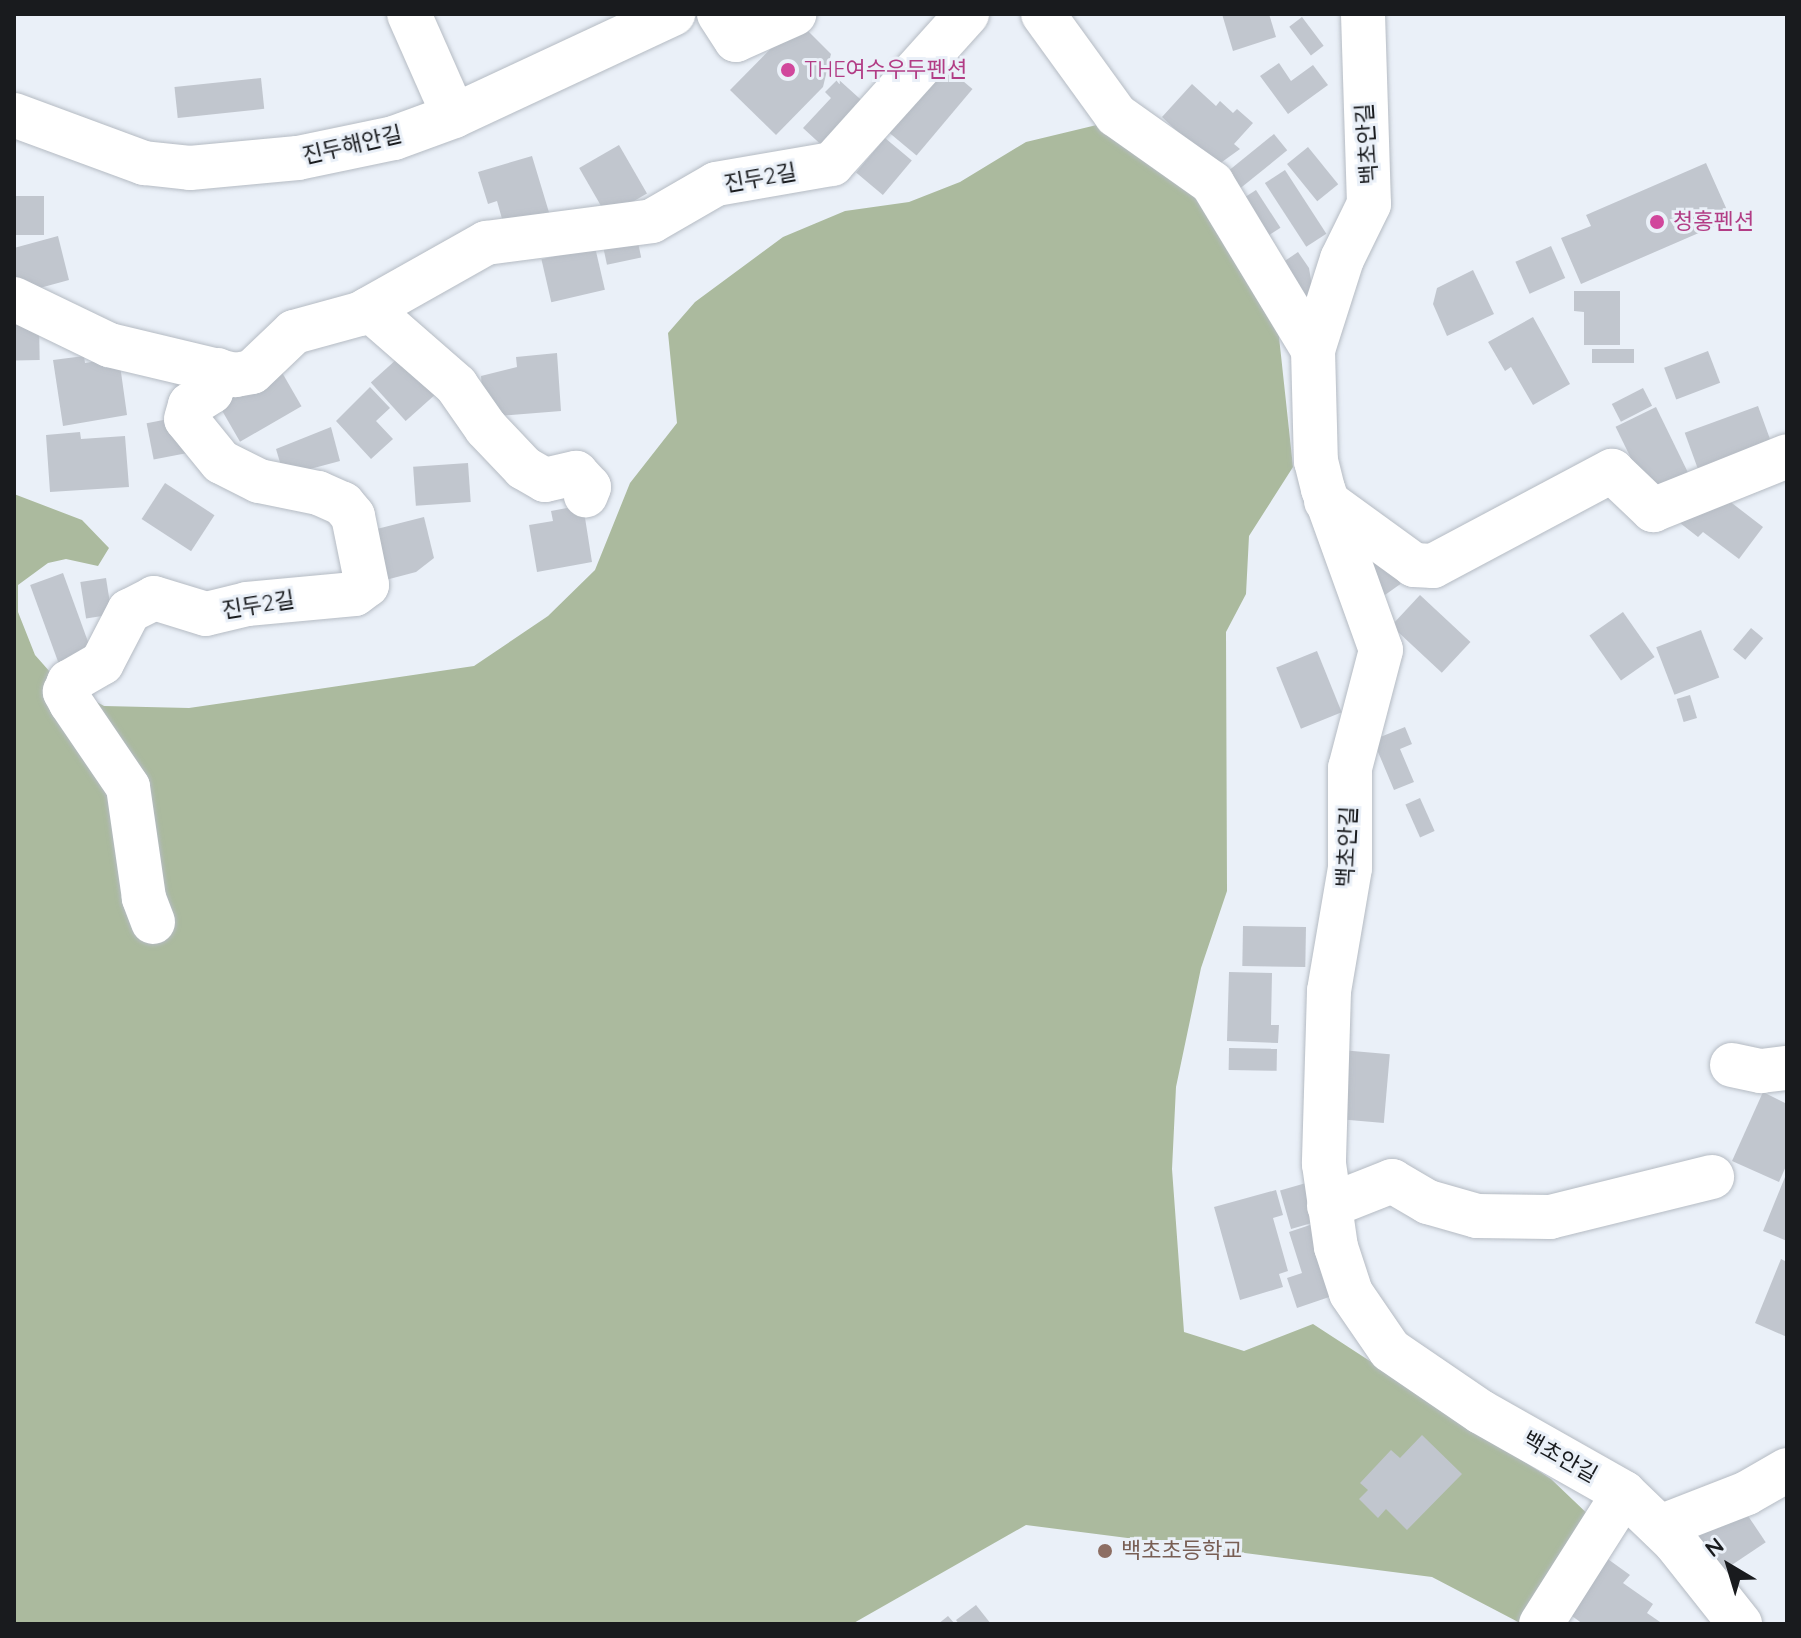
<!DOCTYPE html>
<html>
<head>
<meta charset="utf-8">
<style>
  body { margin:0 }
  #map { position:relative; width:1801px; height:1638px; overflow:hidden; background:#eaf0f8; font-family:Quicksand,"Noto Sans KR",sans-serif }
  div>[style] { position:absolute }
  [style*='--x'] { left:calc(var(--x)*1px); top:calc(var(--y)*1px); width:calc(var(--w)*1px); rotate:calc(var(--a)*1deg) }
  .forest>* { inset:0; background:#abba9e }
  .building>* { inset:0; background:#c1c6ce; transform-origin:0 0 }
  .roads { filter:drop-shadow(0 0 2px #b5bbc3) drop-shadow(0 0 2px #b5bbc3) }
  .minor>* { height:44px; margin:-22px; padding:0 22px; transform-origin:22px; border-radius:22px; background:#fff }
  .dots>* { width:22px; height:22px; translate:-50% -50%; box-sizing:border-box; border:4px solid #eaf0f8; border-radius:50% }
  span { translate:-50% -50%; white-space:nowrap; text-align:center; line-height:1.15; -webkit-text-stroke:6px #eaf0f8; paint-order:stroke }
  .hotel-label { font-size:22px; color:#b23c85 }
  .left { translate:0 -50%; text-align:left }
  .street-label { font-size:22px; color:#191b1e }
  .education-label { font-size:22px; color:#785e54 }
  .frame { position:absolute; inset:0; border:16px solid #191b1e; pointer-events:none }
  .north { position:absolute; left:1689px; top:1526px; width:80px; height:80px; -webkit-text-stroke:6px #eaf0f8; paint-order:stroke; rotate:322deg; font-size:22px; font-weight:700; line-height:32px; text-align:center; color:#191b1e }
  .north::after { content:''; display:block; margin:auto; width:28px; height:36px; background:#191b1e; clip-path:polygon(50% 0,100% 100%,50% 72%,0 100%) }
</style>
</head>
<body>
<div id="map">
  <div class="forest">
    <div style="clip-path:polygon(1105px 123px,1186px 179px,1276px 309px,1293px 467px,1249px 536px,1246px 594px,1226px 632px,1227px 891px,1201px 968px,1176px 1087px,1172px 1169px,1184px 1332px,1244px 1351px,1313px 1324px,1551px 1479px,1595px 1521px,1522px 1624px,1432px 1577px,1026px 1525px,852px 1624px,14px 1624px,14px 494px,82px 520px,109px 548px,98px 566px,66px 559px,48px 563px,18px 585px,18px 612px,35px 655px,58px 681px,104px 706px,189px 708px,474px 666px,548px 616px,595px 570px,630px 483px,677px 423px,668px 333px,695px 302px,783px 237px,845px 211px,909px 202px,960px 182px,1026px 142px)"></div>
  </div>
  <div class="building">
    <div style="clip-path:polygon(1222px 14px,1269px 14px,1276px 37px,1233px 51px)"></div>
    <div style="left:1302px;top:17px;width:36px;height:16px;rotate:53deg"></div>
    <div style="clip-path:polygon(798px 21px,831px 54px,823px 87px,776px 135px,730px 90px)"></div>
    <div style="left:938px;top:60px;width:45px;height:87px;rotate:40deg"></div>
    <div style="clip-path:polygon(1279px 63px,1291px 81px,1313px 65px,1328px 85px,1288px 114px,1260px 76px)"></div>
    <div style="left:261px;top:78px;width:31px;height:87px;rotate:84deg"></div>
    <div style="clip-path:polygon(838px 79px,869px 107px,828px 151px,803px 128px,831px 98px,825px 92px)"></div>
    <div style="clip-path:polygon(1192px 84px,1216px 106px,1220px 101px,1233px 113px,1237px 109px,1253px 123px,1234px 144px,1240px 149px,1215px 167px,1162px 117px)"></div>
    <div style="left:1274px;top:134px;width:21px;height:70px;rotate:51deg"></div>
    <div style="left:885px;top:138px;width:35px;height:45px;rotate:40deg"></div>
    <div style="left:619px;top:145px;width:56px;height:46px;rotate:60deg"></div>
    <div style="left:1308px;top:147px;width:48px;height:27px;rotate:51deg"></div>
    <div style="clip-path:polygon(532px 156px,551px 219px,506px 233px,497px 201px,488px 204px,478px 172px)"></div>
    <div style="clip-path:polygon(1706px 163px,1731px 219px,1581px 284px,1561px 238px,1591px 226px,1586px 215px)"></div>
    <div style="left:1285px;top:170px;width:76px;height:24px;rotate:57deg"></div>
    <div style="left:1256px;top:190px;width:45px;height:27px;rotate:57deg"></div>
    <div style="left:14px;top:196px;width:30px;height:39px"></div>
    <div style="left:636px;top:233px;width:25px;height:35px;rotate:78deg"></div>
    <div style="clip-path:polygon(58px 236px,69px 280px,14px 295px,14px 248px)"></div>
    <div style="left:1551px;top:246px;width:35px;height:39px;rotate:66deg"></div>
    <div style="left:595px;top:247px;width:44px;height:55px;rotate:77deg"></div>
    <div style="clip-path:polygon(1298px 252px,1309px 268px,1315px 304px,1273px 269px)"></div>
    <div style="clip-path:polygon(1473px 270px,1494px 314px,1447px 336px,1433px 304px,1437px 288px)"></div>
    <div style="clip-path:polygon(1574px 291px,1620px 291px,1620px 345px,1584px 345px,1584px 312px,1574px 311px)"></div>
    <div style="clip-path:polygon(1533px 317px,1570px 384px,1533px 405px,1511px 367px,1505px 371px,1488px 342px)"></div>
    <div style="left:39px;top:321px;width:39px;height:25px;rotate:89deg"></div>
    <div style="left:408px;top:349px;width:52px;height:50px;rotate:48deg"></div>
    <div style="left:1592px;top:349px;width:42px;height:14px"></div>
    <div style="left:1708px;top:351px;width:34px;height:47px;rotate:69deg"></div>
    <div style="clip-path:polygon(557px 353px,561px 411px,484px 417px,481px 376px,517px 367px,516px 357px)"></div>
    <div style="clip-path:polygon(84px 356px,85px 363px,104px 360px,105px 368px,120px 365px,127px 415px,63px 426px,53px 360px)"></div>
    <div style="left:280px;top:369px;width:43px;height:71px;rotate:60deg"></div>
    <div style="clip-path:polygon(370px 387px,390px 408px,376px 421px,393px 439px,371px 459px,336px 421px)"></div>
    <div style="left:1643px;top:388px;width:20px;height:35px;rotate:63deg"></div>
    <div style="left:1758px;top:406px;width:47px;height:78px;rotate:70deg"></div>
    <div style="left:1656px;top:407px;width:83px;height:45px;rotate:64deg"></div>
    <div style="left:179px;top:417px;width:37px;height:33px;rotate:79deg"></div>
    <div style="clip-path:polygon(331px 427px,340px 461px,284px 476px,276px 449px)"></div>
    <div style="clip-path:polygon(80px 432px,81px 439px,125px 436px,129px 487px,50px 492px,46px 435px)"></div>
    <div style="left:468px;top:463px;width:39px;height:55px;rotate:86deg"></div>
    <div style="left:165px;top:483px;width:59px;height:43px;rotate:33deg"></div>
    <div style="clip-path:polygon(1715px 490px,1763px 527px,1739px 559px,1703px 532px,1698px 537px,1680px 523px,1700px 497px)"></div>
    <div style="clip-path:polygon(583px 505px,592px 562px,537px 572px,529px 525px,553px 521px,551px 511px)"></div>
    <div style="clip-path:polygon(424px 517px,434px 558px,416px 572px,378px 582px,365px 532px)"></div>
    <div style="left:1375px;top:547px;width:45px;height:25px;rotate:55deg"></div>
    <div style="left:63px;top:573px;width:95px;height:35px;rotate:70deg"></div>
    <div style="left:106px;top:578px;width:37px;height:26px;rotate:81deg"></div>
    <div style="left:1420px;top:595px;width:69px;height:42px;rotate:43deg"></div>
    <div style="left:1623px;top:612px;width:55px;height:41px;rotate:55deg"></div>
    <div style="left:1751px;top:628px;width:16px;height:28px;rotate:40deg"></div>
    <div style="left:1701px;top:630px;width:51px;height:48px;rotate:69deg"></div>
    <div style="left:1317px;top:651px;width:66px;height:44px;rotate:68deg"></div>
    <div style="left:1690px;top:695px;width:24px;height:14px;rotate:73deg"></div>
    <div style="clip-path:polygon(1405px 727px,1412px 744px,1400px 749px,1414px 782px,1394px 790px,1373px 740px)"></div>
    <div style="left:1420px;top:798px;width:36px;height:16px;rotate:66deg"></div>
    <div style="left:1243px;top:926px;width:63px;height:40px;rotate:1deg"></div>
    <div style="clip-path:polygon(1229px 972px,1272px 973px,1271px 1025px,1279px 1025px,1278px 1043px,1227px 1041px)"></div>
    <div style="left:1229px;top:1048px;width:48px;height:22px;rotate:1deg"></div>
    <div style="left:1341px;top:1050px;width:49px;height:69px;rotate:5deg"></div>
    <div style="clip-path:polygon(1763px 1092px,1787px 1104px,1787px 1164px,1779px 1182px,1732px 1161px)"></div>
    <div style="clip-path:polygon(1787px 1172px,1787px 1241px,1763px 1231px)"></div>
    <div style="left:1306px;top:1183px;width:40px;height:27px;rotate:74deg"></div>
    <div style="clip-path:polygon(1276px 1190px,1283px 1215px,1273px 1218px,1288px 1271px,1279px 1274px,1283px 1287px,1240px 1300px,1214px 1207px)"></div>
    <div style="clip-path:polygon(1319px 1222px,1341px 1293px,1297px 1308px,1287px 1278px,1302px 1273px,1289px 1232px)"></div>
    <div style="clip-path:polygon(1781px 1259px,1787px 1262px,1787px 1337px,1755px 1323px)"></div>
    <div style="clip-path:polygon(1422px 1435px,1462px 1474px,1407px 1530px,1386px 1509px,1378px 1518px,1359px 1499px,1368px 1490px,1360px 1483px,1391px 1450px,1400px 1458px)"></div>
    <div style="left:1740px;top:1504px;width:46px;height:63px;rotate:56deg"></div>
    <div style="clip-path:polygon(1605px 1557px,1630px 1575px,1623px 1583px,1653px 1604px,1647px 1613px,1663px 1624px,1583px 1624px,1565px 1611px)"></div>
    <div style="clip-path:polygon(976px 1605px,991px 1624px,959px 1624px,956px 1620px)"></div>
    <div style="clip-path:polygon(948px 1616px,955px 1624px,938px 1624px)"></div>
  </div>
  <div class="roads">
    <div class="minor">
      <div style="--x:409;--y:14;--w:111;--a:66.2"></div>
      <div style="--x:719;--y:14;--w:31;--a:57"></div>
      <div style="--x:736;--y:40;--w:64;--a:-24.1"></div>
      <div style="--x:1043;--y:14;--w:125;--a:54.1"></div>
      <div style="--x:1116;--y:115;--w:118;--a:35.3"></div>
      <div style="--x:1212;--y:183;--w:195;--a:58.8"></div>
      <div style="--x:1363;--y:14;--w:190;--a:88.2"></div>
      <div style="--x:1369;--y:204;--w:61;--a:116.1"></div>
      <div style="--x:1342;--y:259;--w:96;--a:107.7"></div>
      <div style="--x:1313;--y:350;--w:111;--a:88.5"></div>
      <div style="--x:1316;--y:461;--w:29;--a:76"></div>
      <div style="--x:1323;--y:489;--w:171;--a:70.2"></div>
      <div style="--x:1381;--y:650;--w:122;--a:104.7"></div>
      <div style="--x:1350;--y:768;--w:100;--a:90"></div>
      <div style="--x:1350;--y:868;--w:125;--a:99.7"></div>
      <div style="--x:1329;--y:991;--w:173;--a:91.7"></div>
      <div style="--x:1324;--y:1164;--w:84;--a:81.8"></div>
      <div style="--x:1336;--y:1247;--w:48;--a:71.9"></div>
      <div style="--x:1351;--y:1293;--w:69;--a:55.6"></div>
      <div style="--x:1390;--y:1350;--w:110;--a:34.3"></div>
      <div style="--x:1481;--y:1412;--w:164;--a:29.5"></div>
      <div style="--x:1624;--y:1493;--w:71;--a:43.9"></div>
      <div style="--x:1675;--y:1542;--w:105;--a:51.6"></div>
      <div style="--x:14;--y:115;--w:139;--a:20.3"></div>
      <div style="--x:144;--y:163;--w:46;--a:6.2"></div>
      <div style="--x:190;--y:168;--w:108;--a:-5.3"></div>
      <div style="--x:298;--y:158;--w:98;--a:-11.8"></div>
      <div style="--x:394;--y:138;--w:64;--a:-20.1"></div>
      <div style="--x:454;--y:116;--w:242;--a:-25"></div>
      <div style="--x:14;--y:299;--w:106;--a:25.8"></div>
      <div style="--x:109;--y:345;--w:130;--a:13.4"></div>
      <div style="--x:235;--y:375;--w:17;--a:-10"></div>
      <div style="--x:252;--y:372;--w:58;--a:-43.6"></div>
      <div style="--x:294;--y:332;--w:68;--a:-15.3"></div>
      <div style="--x:360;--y:314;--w:145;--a:-29.4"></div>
      <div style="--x:486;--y:243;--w:167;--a:-7.5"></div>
      <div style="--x:652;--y:221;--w:74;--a:-30"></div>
      <div style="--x:716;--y:184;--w:118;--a:-9.8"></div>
      <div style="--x:832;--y:164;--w:202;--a:-48"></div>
      <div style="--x:369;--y:309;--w:116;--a:41.1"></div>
      <div style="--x:456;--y:385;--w:52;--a:55.1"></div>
      <div style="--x:486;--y:428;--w:55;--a:46.5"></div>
      <div style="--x:524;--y:468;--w:24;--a:30"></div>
      <div style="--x:545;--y:480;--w:32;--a:-13"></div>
      <div style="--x:576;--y:473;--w:19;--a:47"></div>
      <div style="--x:589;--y:487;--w:9;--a:111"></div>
      <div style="--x:1326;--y:501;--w:109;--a:36"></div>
      <div style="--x:1414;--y:565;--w:19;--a:3"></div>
      <div style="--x:1433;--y:566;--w:203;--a:-28"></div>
      <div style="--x:1612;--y:471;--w:57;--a:43.6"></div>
      <div style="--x:1653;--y:510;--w:144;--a:-21.9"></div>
      <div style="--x:153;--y:922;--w:26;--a:-111"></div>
      <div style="--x:144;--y:898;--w:112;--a:-98.2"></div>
      <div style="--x:128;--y:787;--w:102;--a:-124.2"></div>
      <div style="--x:71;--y:703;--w:13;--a:-119"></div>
      <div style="--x:65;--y:692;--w:11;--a:-68"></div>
      <div style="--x:69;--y:682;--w:38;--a:-30"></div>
      <div style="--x:102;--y:663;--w:59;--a:-62.6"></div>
      <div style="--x:129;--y:611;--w:28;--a:-27"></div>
      <div style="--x:154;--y:598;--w:54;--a:17.1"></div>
      <div style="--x:206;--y:614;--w:42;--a:-13.7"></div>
      <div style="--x:247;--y:604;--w:108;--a:-5.3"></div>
      <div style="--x:355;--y:594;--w:15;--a:-37"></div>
      <div style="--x:367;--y:585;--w:70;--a:-101.5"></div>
      <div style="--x:353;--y:516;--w:16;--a:-130"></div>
      <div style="--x:343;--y:504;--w:27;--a:-156"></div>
      <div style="--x:318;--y:493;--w:60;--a:-168.5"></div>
      <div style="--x:259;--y:481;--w:42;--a:-153.4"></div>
      <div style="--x:221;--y:462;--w:55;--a:-129.1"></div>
      <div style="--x:186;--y:419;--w:15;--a:-74"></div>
      <div style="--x:190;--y:405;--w:25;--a:-32"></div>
      <div style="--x:211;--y:392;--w:23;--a:-72"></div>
      <div style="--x:1732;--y:1065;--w:30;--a:12"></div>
      <div style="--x:1761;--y:1071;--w:26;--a:-7"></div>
      <div style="--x:1329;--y:1206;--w:68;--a:-21.6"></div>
      <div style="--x:1392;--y:1181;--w:42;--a:30.3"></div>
      <div style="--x:1428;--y:1202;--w:51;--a:15.9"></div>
      <div style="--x:1477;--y:1216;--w:73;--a:0.8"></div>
      <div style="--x:1550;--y:1217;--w:167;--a:-13.9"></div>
      <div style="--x:1660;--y:1527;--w:93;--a:-21.3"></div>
      <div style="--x:1747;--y:1493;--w:46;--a:-29.9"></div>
      <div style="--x:1541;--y:1624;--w:155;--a:-57.6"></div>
    </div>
  </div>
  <div class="dots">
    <div style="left:788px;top:70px;background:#d1479c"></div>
    <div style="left:1657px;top:222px;background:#d1479c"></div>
    <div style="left:1105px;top:1551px;background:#8d6e63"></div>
  </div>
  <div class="hotel-label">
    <span class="left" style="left:804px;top:70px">THE여수우두펜션</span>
    <span class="left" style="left:1673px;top:222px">청홍펜션</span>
  </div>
  <div class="street-label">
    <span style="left:1367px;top:144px;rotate:-94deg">백초안길</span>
    <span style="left:352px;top:145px;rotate:-13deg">진두해안길</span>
    <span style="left:760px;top:178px;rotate:-10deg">진두2길</span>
    <span style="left:258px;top:605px;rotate:-9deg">진두2길</span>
    <span style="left:1347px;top:847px;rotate:-87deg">백초안길</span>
    <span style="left:1560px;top:1457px;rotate:29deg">백초안길</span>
  </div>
  <div class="education-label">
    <span class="left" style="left:1121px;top:1551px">백초초등학교</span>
  </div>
  <div class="frame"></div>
  <div class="north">N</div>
</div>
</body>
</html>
